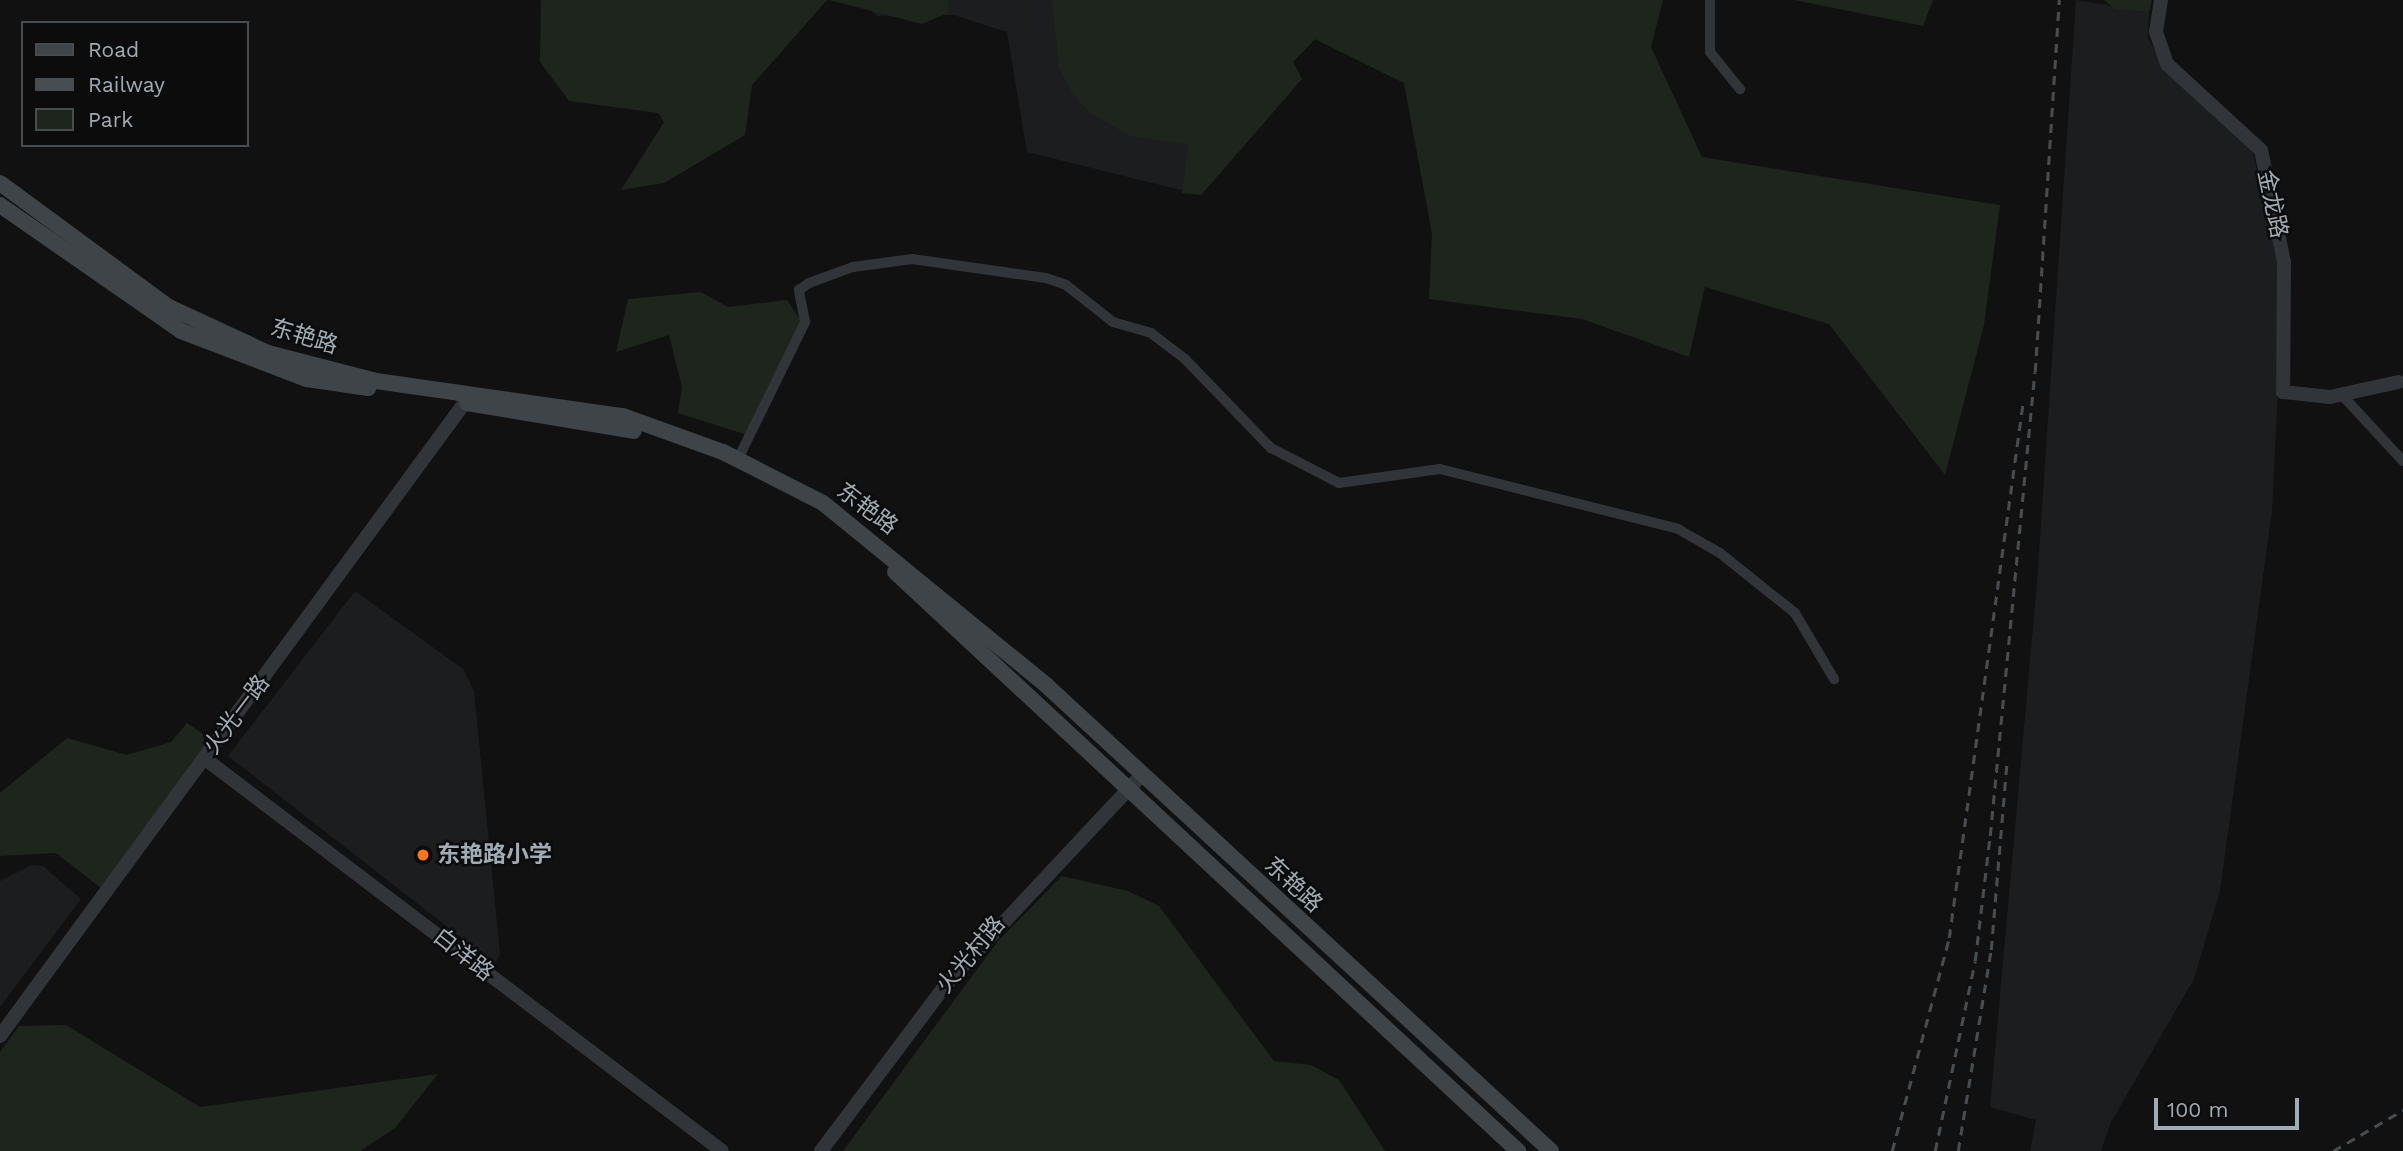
<!DOCTYPE html>
<html>
<head>
<meta charset="utf-8">
<style>
  body { margin:0 }
  #map { position:relative; width:2403px; height:1151px; overflow:hidden; background:#111112; font-family:"Work Sans","Noto Sans SC",sans-serif }
  div>[style] { position:absolute }
  [style*='--x'] { left:calc(var(--x)*1px); top:calc(var(--y)*1px); width:calc(var(--w)*1px); rotate:calc(var(--a)*1deg) }
  .built>* { inset:0; background:#1c1d1f }
  .green>* { inset:0; background:#1e251d }
  .minor>* { height:10px; margin:-5px; padding:0 5px; transform-origin:5px; border-radius:5px; background:#313438 }
  .tertiary>* { height:14px; margin:-7px; padding:0 7px; transform-origin:7px; border-radius:7px; background:#313438 }
  .secondary>* { height:16px; margin:-8px; padding:0 8px; transform-origin:8px; border-radius:8px; background:#3f4448 }
  .rail>* { height:2.5px; margin-top:-1.25px; transform-origin:0; background:repeating-linear-gradient(90deg,#484d51 0 9px,transparent 0 16px) }
  .dots>* { width:19px; height:19px; translate:-50% -50%; box-sizing:border-box; border:4px solid #0c0c0d; border-radius:50% }
  span { translate:-50% -50%; white-space:nowrap; text-align:center; line-height:1.15; -webkit-text-stroke:5px #0c0c0d; paint-order:stroke }
  .street-label { font-size:23px; color:#a0acb5 }
  .poi-label { font-size:23px; color:#a0acb5; font-weight:700 }
  .left { translate:0 -50%; text-align:left }
  .legend { position:absolute; left:21px; top:21px; width:228px; height:126px; box-sizing:border-box; background:#0c0c0d; border:2px solid #474c50; margin:0; padding:9px 12px; list-style:none; font-size:21px; color:#a0acb5 }
  .legend li { display:flex; align-items:center; gap:14px; height:35px }
  .legend b { width:35px; border:2px solid #474c50 }
  .scale { position:absolute; left:2154px; top:1098px; width:145px; height:32px; box-sizing:border-box; border:4px solid #a0acb5; border-top:0; padding-left:9px; font-size:21px; line-height:24px; white-space:nowrap; color:#a0acb5; -webkit-text-stroke:5px #0c0c0d; paint-order:stroke }
</style>
</head>
<body>
<div id="map">
  <div class="built">
    <div style="clip-path:polygon(858px 0,1550px 0,1432px 233px,1404px 83px,1315px 39px,1293px 62px,1302px 79px,1201px 195px,1027px 152px,1007px 32px,954px 15px,877px 16px)"></div>
    <div style="clip-path:polygon(2076px 0,2149px 12px,2148px 38px,2167px 73px,2251px 145px,2280px 270px,2278px 388px,2272px 511px,2220px 891px,2194px 979px,2111px 1122px,2101px 1151px,2030px 1151px,2036px 1120px,1990px 1107px,2037px 583px)"></div>
    <div style="clip-path:polygon(355px 591px,463px 669px,474px 691px,500px 954px,495px 964px,228px 756px)"></div>
    <div style="clip-path:polygon(32px 865px,43px 866px,81px 899px,0 1007px,0 881px)"></div>
  </div>
  <div class="green">
    <div style="clip-path:polygon(541px 0,827px 0,752px 85px,745px 135px,664px 183px,621px 190px,664px 122px,658px 113px,569px 101px,540px 62px)"></div>
    <div style="clip-path:polygon(829px 0,948px 0,948px 13px,922px 24px)"></div>
    <div style="clip-path:polygon(1052px 0,1663px 0,1651px 47px,1702px 157px,2000px 205px,1984px 325px,1945px 475px,1829px 324px,1705px 287px,1689px 357px,1582px 319px,1429px 299px,1432px 233px,1404px 83px,1315px 39px,1293px 62px,1302px 79px,1201px 195px,1182px 193px,1188px 144px,1130px 136px,1089px 112px,1073px 94px,1059px 68px)"></div>
    <div style="clip-path:polygon(1794px 0,1933px 0,1923px 26px)"></div>
    <div style="clip-path:polygon(2104px 0,2152px 0,2149px 12px,2115px 9px)"></div>
    <div style="clip-path:polygon(701px 292px,728px 307px,787px 300px,801px 321px,747px 435px,678px 413px,682px 387px,669px 335px,616px 352px,628px 299px)"></div>
    <div style="clip-path:polygon(187px 723px,203px 734px,206px 747px,101px 888px,56px 853px,0 856px,0 793px,67px 738px,127px 755px,171px 742px)"></div>
    <div style="clip-path:polygon(1062px 876px,1128px 891px,1159px 906px,1274px 1061px,1311px 1065px,1339px 1080px,1385px 1151px,843px 1151px,998px 941px)"></div>
    <div style="clip-path:polygon(66px 1025px,200px 1107px,438px 1074px,395px 1128px,360px 1151px,0 1151px,0 1052px,19px 1026px)"></div>
  </div>
  <div class="minor">
    <div style="--x:1710;--y:0;--w:52;--a:90"></div>
    <div style="--x:1710;--y:52;--w:48;--a:51"></div>
    <div style="--x:2342;--y:395;--w:90;--a:47.3"></div>
    <div style="--x:738;--y:459;--w:153;--a:-63.9"></div>
    <div style="--x:805;--y:322;--w:33;--a:-101"></div>
    <div style="--x:799;--y:290;--w:12;--a:-35"></div>
    <div style="--x:809;--y:283;--w:47;--a:-20"></div>
    <div style="--x:853;--y:267;--w:60;--a:-7.7"></div>
    <div style="--x:912;--y:259;--w:135;--a:8.1"></div>
    <div style="--x:1046;--y:278;--w:21;--a:19"></div>
    <div style="--x:1066;--y:285;--w:60;--a:38.2"></div>
    <div style="--x:1113;--y:322;--w:40;--a:16"></div>
    <div style="--x:1151;--y:333;--w:43;--a:37.4"></div>
    <div style="--x:1185;--y:359;--w:124;--a:46"></div>
    <div style="--x:1271;--y:448;--w:76;--a:27.2"></div>
    <div style="--x:1339;--y:483;--w:102;--a:-7.9"></div>
    <div style="--x:1440;--y:469;--w:245;--a:14.1"></div>
    <div style="--x:1678;--y:529;--w:48;--a:29.7"></div>
    <div style="--x:1720;--y:553;--w:96;--a:38.7"></div>
    <div style="--x:1795;--y:613;--w:77;--a:59.4"></div>
  </div>
  <div class="tertiary">
    <div style="--x:2161;--y:0;--w:32;--a:99"></div>
    <div style="--x:2156;--y:32;--w:34;--a:71"></div>
    <div style="--x:2167;--y:64;--w:127;--a:42.5"></div>
    <div style="--x:2261;--y:150;--w:114;--a:78.4"></div>
    <div style="--x:2284;--y:262;--w:130;--a:90.4"></div>
    <div style="--x:2283;--y:392;--w:47;--a:6.1"></div>
    <div style="--x:2330;--y:397;--w:70;--a:-12.4"></div>
    <div style="--x:204;--y:758;--w:650;--a:37.19"></div>
    <div style="--x:0;--y:1036;--w:796;--a:-53.73"></div>
    <div style="--x:821;--y:1151;--w:211;--a:-53.1"></div>
    <div style="--x:948;--y:982;--w:284;--a:-46.9"></div>
  </div>
  <div class="secondary">
    <div style="--x:0;--y:183;--w:210;--a:36.3"></div>
    <div style="--x:169;--y:307;--w:109;--a:24.9"></div>
    <div style="--x:268;--y:353;--w:112;--a:14.5"></div>
    <div style="--x:376;--y:381;--w:249;--a:8.1"></div>
    <div style="--x:623;--y:416;--w:106;--a:19.8"></div>
    <div style="--x:723;--y:452;--w:112;--a:27"></div>
    <div style="--x:823;--y:503;--w:288;--a:39.2"></div>
    <div style="--x:1046;--y:685;--w:687;--a:42.7"></div>
    <div style="--x:0;--y:205;--w:221;--a:34.8"></div>
    <div style="--x:181;--y:331;--w:135;--a:20.9"></div>
    <div style="--x:307;--y:379;--w:62;--a:8.4"></div>
    <div style="--x:467;--y:403;--w:169;--a:9.5"></div>
    <div style="--x:895;--y:572;--w:851;--a:42.9"></div>
  </div>
  <div class="rail">
    <div style="--x:1892;--y:1151;--w:220;--a:-75"></div>
    <div style="--x:1949;--y:938;--w:541;--a:-82.14"></div>
    <div style="--x:1935;--y:1151;--w:194;--a:-78.1"></div>
    <div style="--x:1975;--y:961;--w:126;--a:-83.2"></div>
    <div style="--x:1990;--y:836;--w:466;--a:-84.5"></div>
    <div style="--x:2035;--y:372;--w:373;--a:-86.3"></div>
    <div style="--x:1958;--y:1151;--w:204;--a:-80.7"></div>
    <div style="--x:1991;--y:950;--w:192;--a:-85.2"></div>
    <div style="--x:2333;--y:1151;--w:81;--a:-30.4"></div>
  </div>
  <div class="dots">
    <div style="left:423px;top:855px;background:#ff731c"></div>
  </div>
  <div class="street-label">
    <span style="left:2272px;top:204px;rotate:78deg">金龙路</span>
    <span style="left:304px;top:337px;rotate:17deg">东艳路</span>
    <span style="left:867px;top:509px;rotate:37deg">东艳路</span>
    <span style="left:237px;top:715px;rotate:-53deg">火光一路</span>
    <span style="left:1293px;top:885px;rotate:43deg">东艳路</span>
    <span style="left:463px;top:955px;rotate:38deg">白洋路</span>
    <span style="left:971px;top:955px;rotate:-50deg">火光村路</span>
  </div>
  <div class="poi-label">
    <span class="left" style="left:437px;top:855px">东艳路小学</span>
  </div>
  <ul class="legend">
  <li><b style="height:9px;background:#3f4448"></b>Road</li>
  <li><b style="height:9px;background:#484d51"></b>Railway</li>
  <li><b style="height:19px;background:#1e251d"></b>Park</li>
  </ul>
  <div class="scale">100 m</div>
</div>
</body>
</html>
